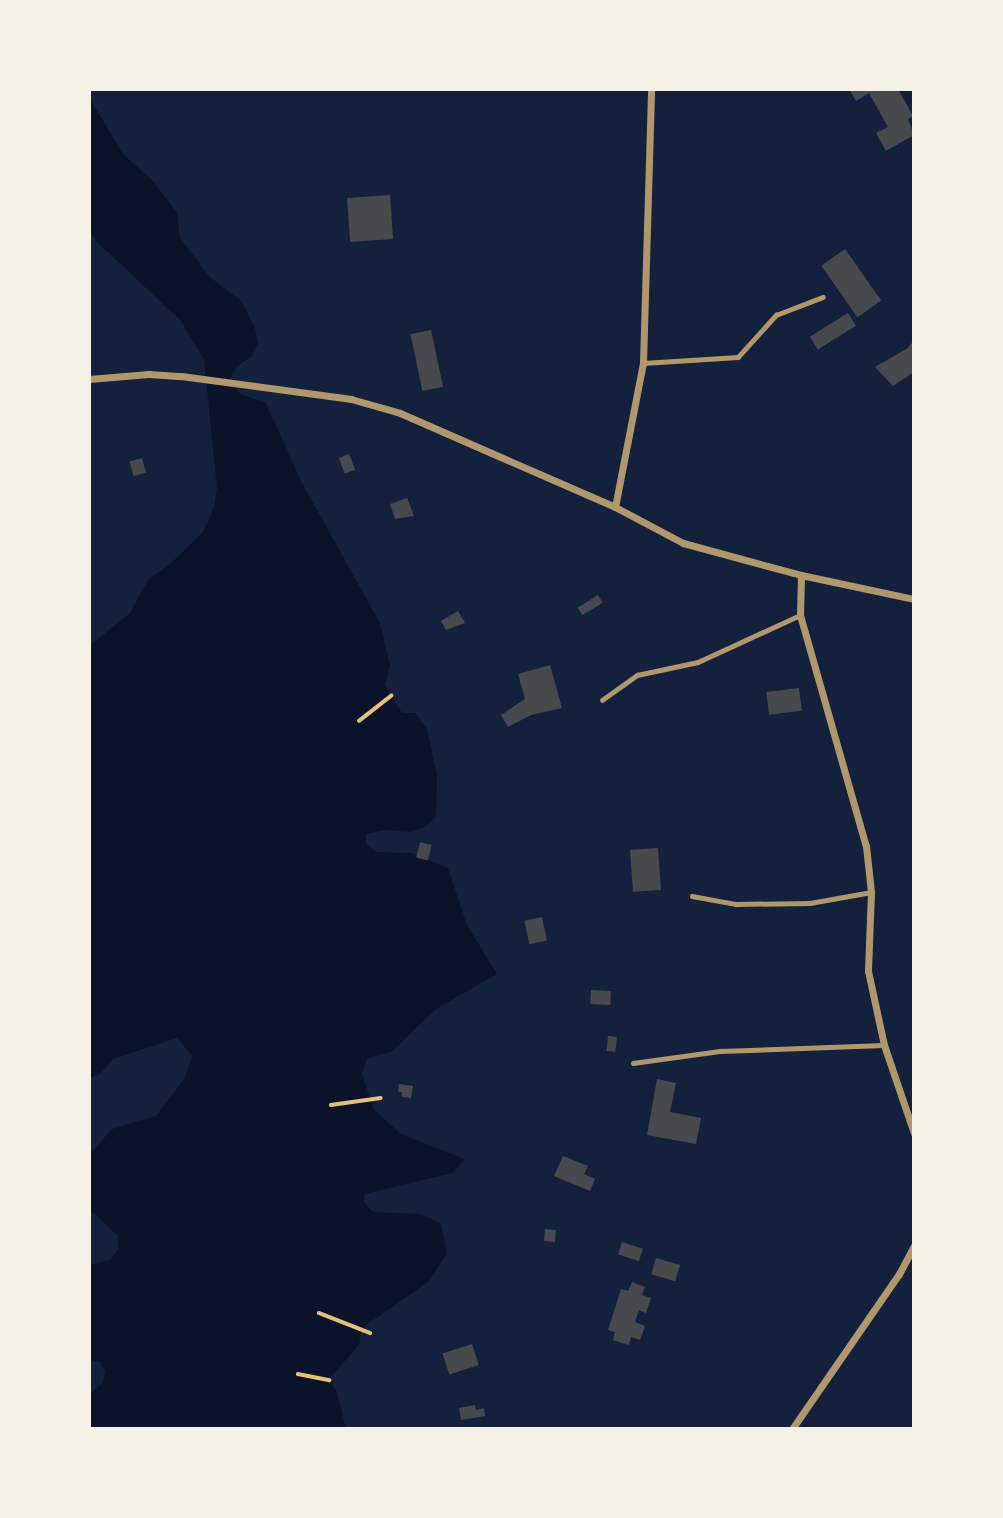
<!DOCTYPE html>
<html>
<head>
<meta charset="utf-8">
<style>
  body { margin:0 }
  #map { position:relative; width:1003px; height:1518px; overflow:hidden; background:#14213d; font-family:"Fira Sans",sans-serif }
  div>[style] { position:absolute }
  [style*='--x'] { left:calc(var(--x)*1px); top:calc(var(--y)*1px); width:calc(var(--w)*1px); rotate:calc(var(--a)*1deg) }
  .water>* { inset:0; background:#0b132b }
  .building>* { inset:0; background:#48494c; transform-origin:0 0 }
  .path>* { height:3.5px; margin:-1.75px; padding:0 1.75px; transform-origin:1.75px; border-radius:1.75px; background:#e5c07b }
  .service>* { height:4.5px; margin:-2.25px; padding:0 2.25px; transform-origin:2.25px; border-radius:2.25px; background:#b1986c }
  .minor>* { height:7px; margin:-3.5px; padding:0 3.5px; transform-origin:3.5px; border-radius:3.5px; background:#b1986c }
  span { translate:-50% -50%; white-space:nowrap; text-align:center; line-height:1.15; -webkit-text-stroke:7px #f6f1e7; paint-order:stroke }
  .frame { position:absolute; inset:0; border:91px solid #f6f1e7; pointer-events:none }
</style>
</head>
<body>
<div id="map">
  <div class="water">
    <div style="clip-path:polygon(89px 97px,123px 154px,154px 182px,177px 213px,180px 238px,210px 277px,241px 301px,255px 328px,258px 343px,252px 356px,236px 367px,230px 379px,240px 394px,266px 403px,301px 481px,380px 623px,390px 665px,385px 685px,402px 713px,415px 713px,427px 729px,437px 775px,436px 817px,426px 827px,409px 832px,385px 830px,366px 834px,366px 844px,376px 852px,412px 853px,448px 868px,467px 925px,497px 974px,436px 1009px,391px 1052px,367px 1058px,362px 1074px,374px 1110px,401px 1134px,465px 1159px,452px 1173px,365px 1194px,364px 1202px,373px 1212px,420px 1214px,441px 1223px,447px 1254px,428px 1282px,362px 1328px,359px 1345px,329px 1379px,337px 1392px,346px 1429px,89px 1429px,89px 1394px,103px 1383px,105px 1371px,100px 1362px,89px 1360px,89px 1265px,110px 1260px,118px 1250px,118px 1236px,89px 1209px,89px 1155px,112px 1129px,156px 1116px,185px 1078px,192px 1056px,177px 1038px,113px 1059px,99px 1075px,89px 1078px,89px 646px,130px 613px,148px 580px,170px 564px,203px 532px,214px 507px,217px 488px,204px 360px,181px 321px,96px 241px,89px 230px)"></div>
  </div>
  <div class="building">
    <div style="clip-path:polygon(849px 89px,898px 89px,913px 116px,908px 119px,914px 135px,886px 151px,876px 133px,888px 127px,869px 93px,856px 101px)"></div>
    <div style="left:390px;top:195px;width:44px;height:43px;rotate:86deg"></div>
    <div style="left:845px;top:249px;width:63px;height:29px;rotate:55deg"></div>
    <div style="left:848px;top:313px;width:15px;height:45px;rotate:58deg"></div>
    <div style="left:431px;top:330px;width:58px;height:21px;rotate:78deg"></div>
    <div style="clip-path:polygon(914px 340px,914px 372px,893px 386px,875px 367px,908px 348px)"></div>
    <div style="left:349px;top:454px;width:17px;height:11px;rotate:69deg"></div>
    <div style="left:142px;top:458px;width:15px;height:13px;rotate:74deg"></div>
    <div style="clip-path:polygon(407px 498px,414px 516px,395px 519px,390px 504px)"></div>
    <div style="left:598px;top:595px;width:9px;height:24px;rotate:58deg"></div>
    <div style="clip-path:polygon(458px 611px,465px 623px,446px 630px,441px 621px)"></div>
    <div style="clip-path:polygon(550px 665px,562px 708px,531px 715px,508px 727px,501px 715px,525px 699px,518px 674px)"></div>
    <div style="left:799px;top:688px;width:23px;height:33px;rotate:83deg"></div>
    <div style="left:420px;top:842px;width:12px;height:16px;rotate:14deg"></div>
    <div style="left:658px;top:848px;width:42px;height:28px;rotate:86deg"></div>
    <div style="left:542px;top:917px;width:24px;height:18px;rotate:78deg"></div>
    <div style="left:591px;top:990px;width:20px;height:14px;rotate:3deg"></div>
    <div style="left:608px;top:1036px;width:9px;height:15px;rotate:6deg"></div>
    <div style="clip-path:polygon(657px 1079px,676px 1083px,670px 1112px,701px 1118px,696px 1144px,647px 1135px)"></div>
    <div style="clip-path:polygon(399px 1084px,413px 1086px,411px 1098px,402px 1097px,402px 1092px,398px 1092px)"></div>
    <div style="clip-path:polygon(563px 1156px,588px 1166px,584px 1174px,595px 1179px,590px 1191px,554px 1176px)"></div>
    <div style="left:545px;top:1229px;width:11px;height:12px;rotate:5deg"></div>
    <div style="left:622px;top:1242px;width:22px;height:13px;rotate:18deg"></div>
    <div style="left:656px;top:1258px;width:25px;height:17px;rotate:16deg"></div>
    <div style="clip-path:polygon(632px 1282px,645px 1287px,642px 1295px,651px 1298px,646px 1313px,639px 1310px,635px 1322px,645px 1326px,640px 1340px,631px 1337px,629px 1345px,613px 1340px,615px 1332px,608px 1330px,621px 1289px,628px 1291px)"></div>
    <div style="left:472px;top:1344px;width:22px;height:31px;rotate:72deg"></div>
    <div style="clip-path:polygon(475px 1405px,476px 1410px,484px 1408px,485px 1416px,461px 1420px,459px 1408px)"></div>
  </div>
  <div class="path">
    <div style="--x:359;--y:721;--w:41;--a:-38"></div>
    <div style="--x:331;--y:1105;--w:50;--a:-8"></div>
    <div style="--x:319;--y:1313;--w:55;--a:21.4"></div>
    <div style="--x:298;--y:1374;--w:32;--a:11"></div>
  </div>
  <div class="service">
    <div style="--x:643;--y:363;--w:95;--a:-3.6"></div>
    <div style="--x:738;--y:357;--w:57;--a:-47.9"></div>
    <div style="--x:776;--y:315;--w:50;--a:-21"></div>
    <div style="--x:602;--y:700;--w:43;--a:-35.5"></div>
    <div style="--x:637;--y:675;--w:62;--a:-12"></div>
    <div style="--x:698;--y:662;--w:112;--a:-24.7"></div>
    <div style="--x:692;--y:896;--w:45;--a:10.3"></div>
    <div style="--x:736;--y:904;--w:74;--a:-0.8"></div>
    <div style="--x:810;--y:903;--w:62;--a:-10.2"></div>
    <div style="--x:633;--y:1063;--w:89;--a:-7.8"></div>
    <div style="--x:721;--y:1051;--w:163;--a:-2.1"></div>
  </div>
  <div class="minor">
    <div style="--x:89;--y:379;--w:60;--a:-4.8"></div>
    <div style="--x:149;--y:374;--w:32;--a:4"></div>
    <div style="--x:181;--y:376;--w:172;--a:7.7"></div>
    <div style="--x:351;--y:399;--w:51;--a:15.9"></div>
    <div style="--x:400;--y:413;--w:235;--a:23.6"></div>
    <div style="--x:615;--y:507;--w:77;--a:27.9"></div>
    <div style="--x:683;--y:543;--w:122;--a:15.2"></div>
    <div style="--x:801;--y:575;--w:116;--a:12"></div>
    <div style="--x:615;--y:507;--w:147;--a:-79"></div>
    <div style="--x:643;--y:363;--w:274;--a:-88.3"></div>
    <div style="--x:801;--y:575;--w:40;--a:91.4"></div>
    <div style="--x:800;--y:615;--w:240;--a:74.1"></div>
    <div style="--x:866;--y:846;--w:46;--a:83.8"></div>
    <div style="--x:871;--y:892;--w:79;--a:92.2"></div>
    <div style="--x:868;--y:971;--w:76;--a:77.8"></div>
    <div style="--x:884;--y:1045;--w:93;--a:71.2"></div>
    <div style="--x:792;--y:1429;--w:188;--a:-55.4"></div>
    <div style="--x:899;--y:1274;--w:32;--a:-62"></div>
  </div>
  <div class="frame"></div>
</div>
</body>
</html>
